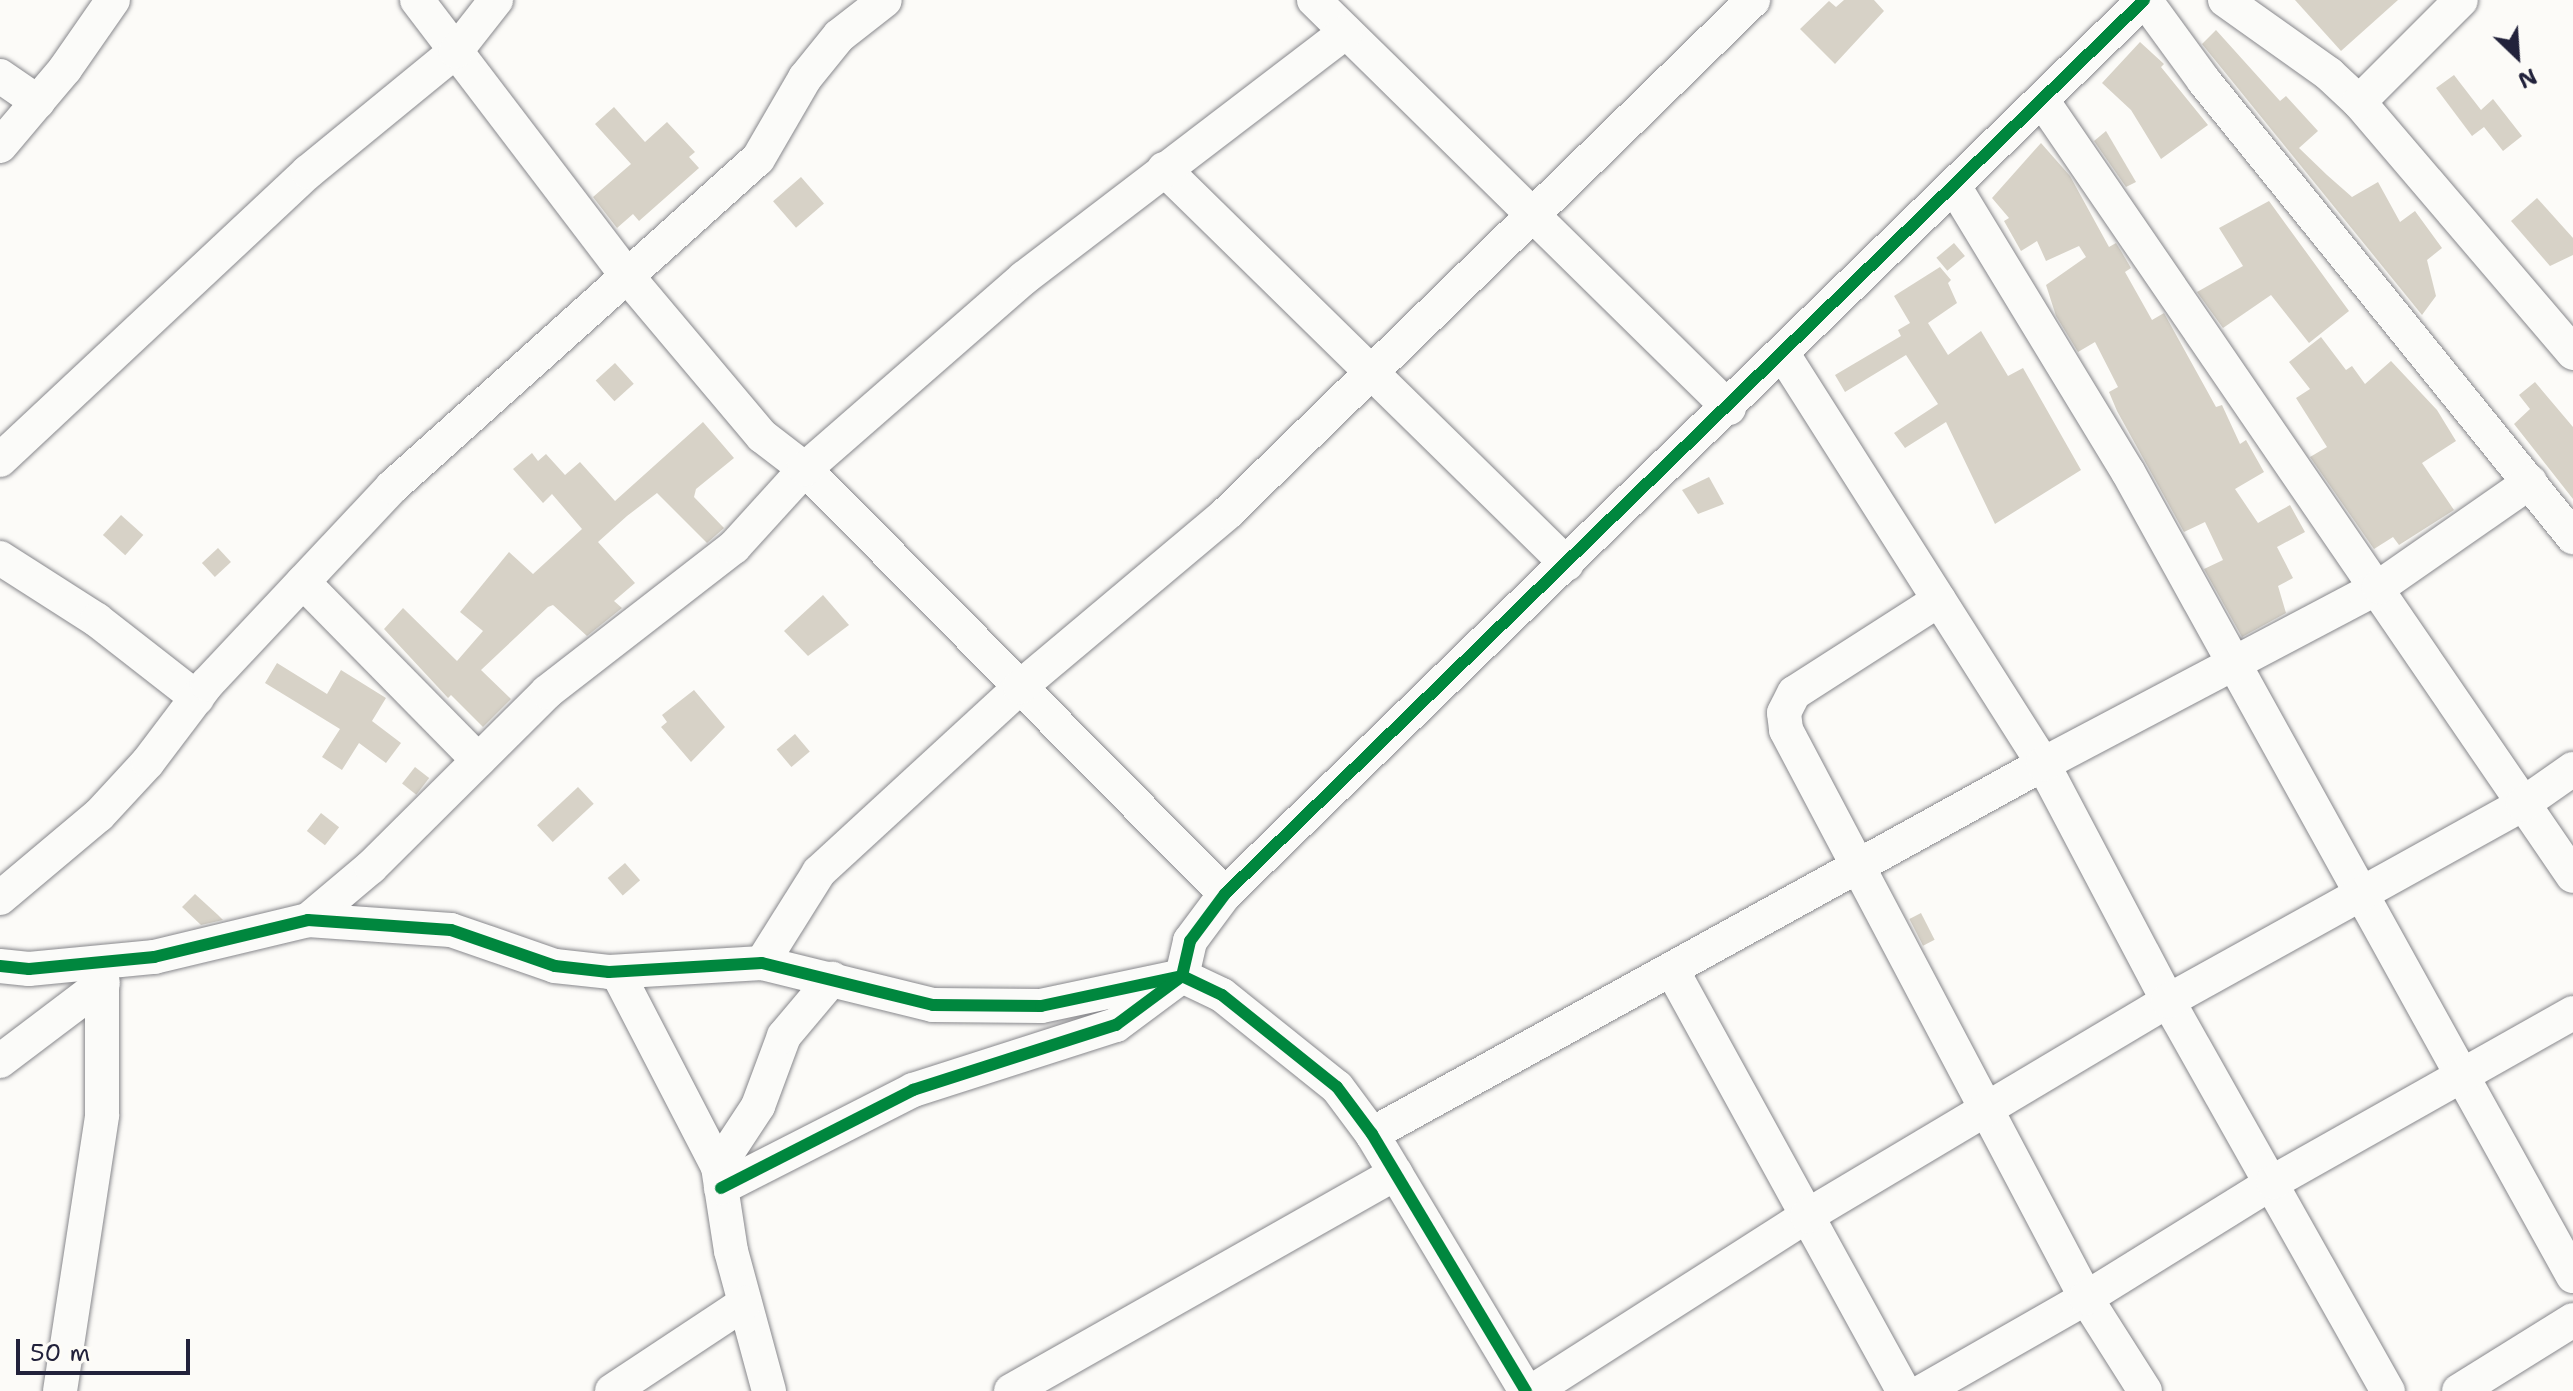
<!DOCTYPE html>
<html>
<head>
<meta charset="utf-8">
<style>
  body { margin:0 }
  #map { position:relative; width:2573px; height:1391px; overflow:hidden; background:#fcfbf8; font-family:"Shantell Sans",sans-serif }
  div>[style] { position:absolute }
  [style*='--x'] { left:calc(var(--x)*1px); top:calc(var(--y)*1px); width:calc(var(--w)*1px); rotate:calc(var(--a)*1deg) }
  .building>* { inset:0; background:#d7d2c7; transform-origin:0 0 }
  .roads { filter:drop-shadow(0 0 2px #88888c) drop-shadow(0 0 2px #88888c) }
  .minor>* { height:34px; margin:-17px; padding:0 17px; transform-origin:17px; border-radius:17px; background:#fbfbf9 }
  .cycleway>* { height:12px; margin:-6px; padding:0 6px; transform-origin:6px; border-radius:6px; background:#00873e }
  span { translate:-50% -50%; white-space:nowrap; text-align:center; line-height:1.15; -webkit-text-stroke:6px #fdfcf7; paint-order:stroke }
  .north { position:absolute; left:2477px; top:16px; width:80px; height:80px; -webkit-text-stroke:6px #fdfcf7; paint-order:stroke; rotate:155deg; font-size:22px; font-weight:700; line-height:32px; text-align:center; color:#22223b }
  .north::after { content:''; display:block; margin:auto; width:28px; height:36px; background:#22223b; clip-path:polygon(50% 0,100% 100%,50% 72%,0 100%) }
  .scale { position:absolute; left:16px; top:1339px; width:174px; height:36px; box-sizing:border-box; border:4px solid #22223b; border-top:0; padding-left:10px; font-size:24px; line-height:28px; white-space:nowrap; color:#22223b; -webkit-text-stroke:6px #fdfcf7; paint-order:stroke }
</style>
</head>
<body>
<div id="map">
  <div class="building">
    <div style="clip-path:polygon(1844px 0,1874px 0,1884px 11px,1835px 64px,1800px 29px,1829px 1px,1836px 7px)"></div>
    <div style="clip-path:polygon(2295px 0,2398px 0,2341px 51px)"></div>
    <div style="clip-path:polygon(2216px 30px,2280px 101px,2286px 96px,2318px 131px,2299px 148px,2327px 175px,2352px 197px,2378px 182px,2400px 222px,2415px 211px,2442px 248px,2427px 260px,2436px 296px,2422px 315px,2202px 44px)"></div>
    <div style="clip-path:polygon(2140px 42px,2164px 64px,2161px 67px,2208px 125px,2161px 159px,2131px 110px,2102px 83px)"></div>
    <div style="clip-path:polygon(2454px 75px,2481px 110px,2493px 99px,2522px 136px,2503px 151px,2484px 127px,2472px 136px,2436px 88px)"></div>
    <div style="clip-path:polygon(614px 107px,645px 142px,667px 122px,695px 152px,689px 157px,699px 168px,639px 221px,633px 214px,617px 228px,593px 197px,631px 164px,595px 124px)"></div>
    <div style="clip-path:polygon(2106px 131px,2136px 182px,2126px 187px,2094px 141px)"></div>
    <div style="clip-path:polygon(2041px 143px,2070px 176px,2109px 247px,2116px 243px,2121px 251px,2131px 268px,2125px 272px,2152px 320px,2164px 313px,2216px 407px,2222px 405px,2240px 444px,2246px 440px,2264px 472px,2235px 489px,2258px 523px,2290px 505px,2305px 532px,2277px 547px,2293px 578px,2278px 586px,2286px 613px,2242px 637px,2204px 569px,2223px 560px,2205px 522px,2184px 532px,2117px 411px,2109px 392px,2118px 387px,2095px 342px,2078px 352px,2056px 316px,2046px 285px,2086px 257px,2079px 246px,2046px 261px,2037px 241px,2021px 251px,2004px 221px,2009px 218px,1992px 198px)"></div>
    <div style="left:801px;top:177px;width:35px;height:37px;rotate:49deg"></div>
    <div style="clip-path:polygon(2537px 198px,2573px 238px,2573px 255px,2550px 266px,2511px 221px)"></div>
    <div style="clip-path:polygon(2269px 201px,2349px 311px,2309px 343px,2271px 295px,2223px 328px,2197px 292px,2243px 266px,2219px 228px)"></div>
    <div style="left:1954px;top:243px;width:17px;height:23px;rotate:50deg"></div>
    <div style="clip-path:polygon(1940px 267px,1951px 280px,1948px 283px,1957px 303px,1928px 323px,1948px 355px,1981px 331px,2008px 376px,2023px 368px,2081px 470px,1995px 524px,1946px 422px,1905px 448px,1894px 433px,1938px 404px,1906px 355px,1845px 392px,1835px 375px,1901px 336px,1898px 330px,1910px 323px,1894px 296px)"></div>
    <div style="clip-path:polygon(2321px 337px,2346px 370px,2352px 366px,2365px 384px,2391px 361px,2437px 410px,2456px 441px,2422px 463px,2454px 510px,2399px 545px,2393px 537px,2374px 549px,2310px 457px,2327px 447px,2296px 398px,2310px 389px,2289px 362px)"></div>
    <div style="left:615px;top:363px;width:28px;height:26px;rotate:48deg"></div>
    <div style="clip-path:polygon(2535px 382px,2573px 427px,2573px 499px,2514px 424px,2530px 409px,2519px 395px)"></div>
    <div style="clip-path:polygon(703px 422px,734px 458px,696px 489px,694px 497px,724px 528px,707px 543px,657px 493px,627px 516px,598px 542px,635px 583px,614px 601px,622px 608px,587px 636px,553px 605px,548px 607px,481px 670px,511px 699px,483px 727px,451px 695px,448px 698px,384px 629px,403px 608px,457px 661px,483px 631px,460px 612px,509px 552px,533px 574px,582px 529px,552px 494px,543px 503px,513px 469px,532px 453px,538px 461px,546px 454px,565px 475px,580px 462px,615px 501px)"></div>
    <div style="clip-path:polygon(1709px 477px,1724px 504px,1698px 514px,1682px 490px)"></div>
    <div style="left:121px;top:515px;width:30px;height:27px;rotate:42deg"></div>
    <div style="left:218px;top:548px;width:19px;height:22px;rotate:47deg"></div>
    <div style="clip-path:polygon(823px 595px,849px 625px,808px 656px,784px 631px)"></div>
    <div style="clip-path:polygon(277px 663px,327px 694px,341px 670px,386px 698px,372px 721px,401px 743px,386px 763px,359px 743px,342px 770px,322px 757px,340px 729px,265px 683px)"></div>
    <div style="clip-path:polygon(694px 690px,725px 727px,691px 762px,661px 727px,667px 722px,662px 715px)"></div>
    <div style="left:795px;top:734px;width:23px;height:24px;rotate:50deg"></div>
    <div style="left:415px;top:767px;width:18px;height:21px;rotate:38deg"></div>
    <div style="left:578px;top:787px;width:23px;height:56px;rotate:47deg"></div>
    <div style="left:321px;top:813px;width:23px;height:23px;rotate:38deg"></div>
    <div style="left:625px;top:863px;width:23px;height:23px;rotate:49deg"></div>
    <div style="clip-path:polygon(195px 894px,218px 915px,223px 920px,201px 925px,182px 907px)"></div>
    <div style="left:1921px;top:913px;width:30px;height:13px;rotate:63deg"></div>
  </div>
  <div class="roads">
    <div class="minor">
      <div style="--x:417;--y:0;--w:348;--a:52.7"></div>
      <div style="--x:628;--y:277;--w:208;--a:49.9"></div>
      <div style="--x:762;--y:436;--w:54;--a:37.5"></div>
      <div style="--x:805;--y:469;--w:598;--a:45.34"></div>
      <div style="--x:1314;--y:0;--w:582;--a:44.51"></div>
      <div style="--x:2145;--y:0;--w:100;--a:53.9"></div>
      <div style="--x:2204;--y:81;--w:587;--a:51.02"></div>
      <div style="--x:2225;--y:0;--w:128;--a:35.4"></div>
      <div style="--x:2329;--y:74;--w:41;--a:43"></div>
      <div style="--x:2359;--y:102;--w:330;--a:49.5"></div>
      <div style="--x:0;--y:76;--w:46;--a:34.4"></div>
      <div style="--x:2042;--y:100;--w:940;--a:55.62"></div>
      <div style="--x:2359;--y:102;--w:144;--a:-45"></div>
      <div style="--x:0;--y:146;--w:101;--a:-49.8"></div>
      <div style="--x:65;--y:69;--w:84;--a:-55.2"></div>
      <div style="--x:1164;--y:169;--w:564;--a:44.43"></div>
      <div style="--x:1954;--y:186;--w:335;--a:58.7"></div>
      <div style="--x:2128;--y:472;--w:919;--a:61.04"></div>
      <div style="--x:1783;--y:354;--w:485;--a:57.6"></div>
      <div style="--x:2043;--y:764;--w:268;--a:62.2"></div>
      <div style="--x:2168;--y:1001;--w:448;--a:60.6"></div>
      <div style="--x:0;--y:460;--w:422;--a:-43.1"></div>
      <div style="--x:308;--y:172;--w:191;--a:-39.3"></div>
      <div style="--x:456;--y:51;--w:65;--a:-51.9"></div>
      <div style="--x:0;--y:558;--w:115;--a:32.6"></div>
      <div style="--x:97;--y:620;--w:127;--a:38"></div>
      <div style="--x:303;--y:582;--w:250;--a:45.5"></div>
      <div style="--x:1939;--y:600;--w:172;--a:147.3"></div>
      <div style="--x:1794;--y:693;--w:22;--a:117"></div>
      <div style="--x:1784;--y:713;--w:17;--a:83"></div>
      <div style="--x:1786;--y:730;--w:642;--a:62.16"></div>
      <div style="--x:2086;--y:1298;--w:110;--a:57.6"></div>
      <div style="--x:0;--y:898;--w:129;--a:-40"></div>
      <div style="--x:99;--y:815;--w:72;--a:-47.2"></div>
      <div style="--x:148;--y:762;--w:98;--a:-52.9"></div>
      <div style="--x:207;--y:684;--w:270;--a:-46.8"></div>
      <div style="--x:392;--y:487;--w:491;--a:-41.9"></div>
      <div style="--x:758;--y:159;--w:94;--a:-59.9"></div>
      <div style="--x:805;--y:78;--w:54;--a:-51"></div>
      <div style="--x:839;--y:36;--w:58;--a:-38"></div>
      <div style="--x:308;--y:920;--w:82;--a:-40.1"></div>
      <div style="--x:371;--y:867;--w:248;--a:-44.8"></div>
      <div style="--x:547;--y:692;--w:237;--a:-37.8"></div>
      <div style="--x:734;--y:547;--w:105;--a:-47.7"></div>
      <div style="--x:805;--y:469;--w:291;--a:-41.1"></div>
      <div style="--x:1024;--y:278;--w:405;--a:-37.4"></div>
      <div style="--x:762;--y:963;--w:107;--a:-57.9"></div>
      <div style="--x:819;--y:872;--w:273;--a:-42.6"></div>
      <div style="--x:1020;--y:687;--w:270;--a:-40"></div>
      <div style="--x:1227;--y:513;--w:735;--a:-44.28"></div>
      <div style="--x:0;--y:966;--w:29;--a:6"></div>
      <div style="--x:29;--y:969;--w:126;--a:-5.5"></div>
      <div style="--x:154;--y:957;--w:158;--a:-13.5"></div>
      <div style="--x:308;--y:920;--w:143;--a:4"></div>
      <div style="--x:451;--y:930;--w:110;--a:19.1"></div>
      <div style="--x:555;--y:966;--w:54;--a:6.3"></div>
      <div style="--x:609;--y:972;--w:153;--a:-3.4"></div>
      <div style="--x:762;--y:963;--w:176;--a:13.8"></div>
      <div style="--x:933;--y:1005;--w:108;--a:0.5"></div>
      <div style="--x:1041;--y:1006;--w:144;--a:-12"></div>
      <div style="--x:1182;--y:976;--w:44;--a:25.4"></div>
      <div style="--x:1222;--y:995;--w:147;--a:38.7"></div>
      <div style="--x:1337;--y:1087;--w:59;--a:53.3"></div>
      <div style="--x:1372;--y:1134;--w:300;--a:59.1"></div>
      <div style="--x:1672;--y:970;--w:480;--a:61.2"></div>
      <div style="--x:617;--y:972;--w:220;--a:62.6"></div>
      <div style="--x:718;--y:1167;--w:85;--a:81.2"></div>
      <div style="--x:731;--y:1251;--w:145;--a:74.8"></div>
      <div style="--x:0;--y:1061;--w:129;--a:-37.1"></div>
      <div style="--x:1372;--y:1134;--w:766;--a:-28.87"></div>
      <div style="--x:2043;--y:764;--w:380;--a:-27.8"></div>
      <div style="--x:2379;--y:587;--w:184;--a:-34.8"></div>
      <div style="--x:718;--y:1167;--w:73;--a:-56.7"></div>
      <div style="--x:758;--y:1106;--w:75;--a:-69.6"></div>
      <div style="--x:784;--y:1036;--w:75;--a:-49.9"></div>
      <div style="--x:721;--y:1188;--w:216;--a:-27"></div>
      <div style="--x:913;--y:1090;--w:213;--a:-17.8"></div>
      <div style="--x:1116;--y:1025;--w:82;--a:-36.6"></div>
      <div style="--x:1182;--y:976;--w:36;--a:-77"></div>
      <div style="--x:1190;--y:941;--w:59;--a:-53.3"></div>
      <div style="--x:1225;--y:894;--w:1282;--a:-44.21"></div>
      <div style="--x:60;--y:1391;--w:279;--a:-81.3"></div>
      <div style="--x:102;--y:1115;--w:152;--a:-90"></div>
      <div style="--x:612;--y:1391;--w:159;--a:-33.5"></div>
      <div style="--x:1011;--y:1391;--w:442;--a:-29.5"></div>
      <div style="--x:1533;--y:1391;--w:325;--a:-32.6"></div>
      <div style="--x:1807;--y:1216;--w:420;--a:-30.8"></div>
      <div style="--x:2168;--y:1001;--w:406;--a:-29"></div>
      <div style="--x:2523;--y:804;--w:61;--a:-35"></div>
      <div style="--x:1923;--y:1391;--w:188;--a:-29.7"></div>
      <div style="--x:2086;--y:1298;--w:220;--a:-31.8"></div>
      <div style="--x:2273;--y:1182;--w:344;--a:-29.4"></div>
      <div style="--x:2459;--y:1391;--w:134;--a:-31.9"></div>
    </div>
  </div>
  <div class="cycleway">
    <div style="--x:0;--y:966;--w:29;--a:6"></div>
    <div style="--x:29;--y:969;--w:126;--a:-5.5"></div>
    <div style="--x:154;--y:957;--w:158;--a:-13.5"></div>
    <div style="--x:308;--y:920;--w:143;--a:4"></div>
    <div style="--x:451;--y:930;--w:110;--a:19.1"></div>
    <div style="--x:555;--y:966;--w:54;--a:6.3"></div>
    <div style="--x:609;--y:972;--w:153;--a:-3.4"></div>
    <div style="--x:762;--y:963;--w:176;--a:13.8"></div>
    <div style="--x:933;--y:1005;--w:108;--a:0.5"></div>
    <div style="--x:1041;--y:1006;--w:144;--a:-12"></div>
    <div style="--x:1182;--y:976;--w:44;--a:25.4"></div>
    <div style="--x:1222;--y:995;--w:147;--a:38.7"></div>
    <div style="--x:1337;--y:1087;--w:59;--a:53.3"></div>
    <div style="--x:1372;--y:1134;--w:300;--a:59.1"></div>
    <div style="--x:721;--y:1188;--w:216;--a:-27"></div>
    <div style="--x:913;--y:1090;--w:213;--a:-17.8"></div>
    <div style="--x:1116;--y:1025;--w:82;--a:-36.6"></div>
    <div style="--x:1182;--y:976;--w:36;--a:-77"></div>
    <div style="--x:1190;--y:941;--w:59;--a:-53.3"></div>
    <div style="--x:1225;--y:894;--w:1282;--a:-44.21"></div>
  </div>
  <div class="north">N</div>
  <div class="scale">50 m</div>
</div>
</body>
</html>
